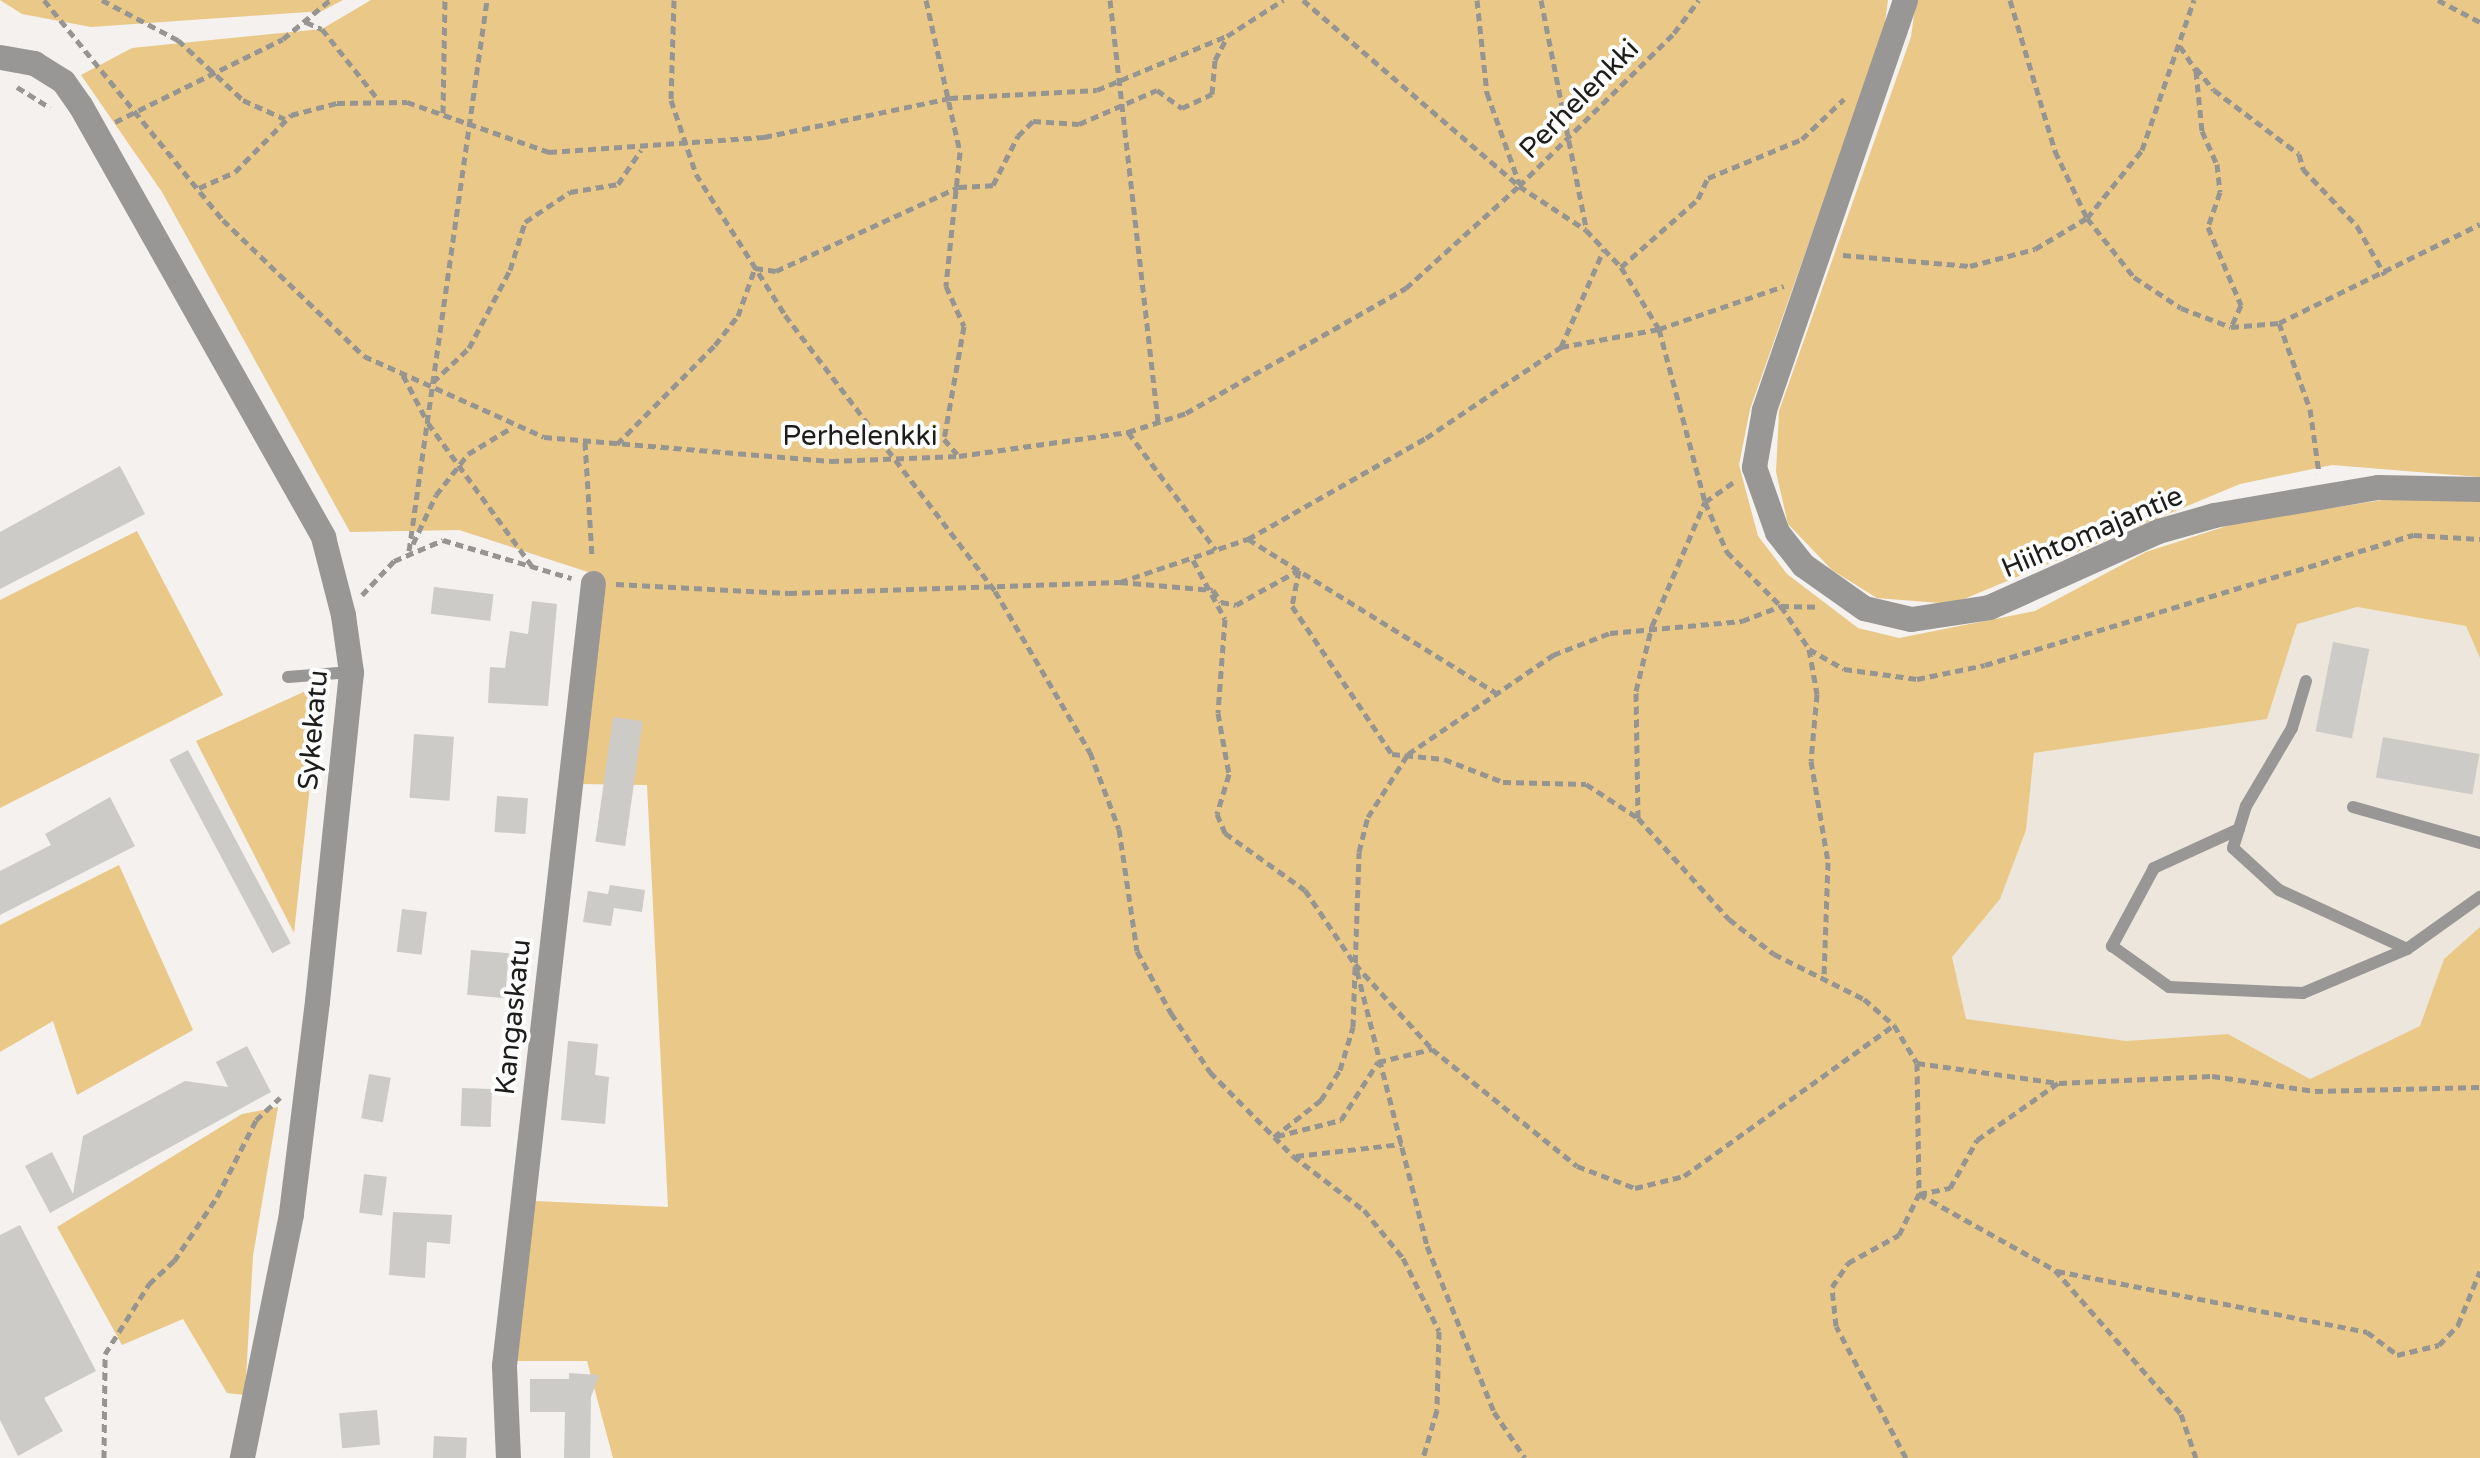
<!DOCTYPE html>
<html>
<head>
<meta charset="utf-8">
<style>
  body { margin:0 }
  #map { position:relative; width:2480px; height:1458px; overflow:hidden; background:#f4f1ee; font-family:"Varela Round",sans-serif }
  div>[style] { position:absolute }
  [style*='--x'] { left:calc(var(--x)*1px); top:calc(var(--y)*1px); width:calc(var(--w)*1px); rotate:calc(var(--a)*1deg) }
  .built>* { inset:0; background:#ece6dc }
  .green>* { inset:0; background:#eac887 }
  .building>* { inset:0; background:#cdcbc8; transform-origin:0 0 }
  .path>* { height:5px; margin-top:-2.5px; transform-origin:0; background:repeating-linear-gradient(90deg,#969592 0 8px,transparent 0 13px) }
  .lane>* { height:12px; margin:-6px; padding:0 6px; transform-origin:6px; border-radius:6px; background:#989796 }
  .street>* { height:25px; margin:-12.5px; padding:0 12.5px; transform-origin:12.5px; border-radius:12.5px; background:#989796 }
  span { translate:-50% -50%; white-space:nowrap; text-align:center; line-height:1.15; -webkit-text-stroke:8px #fff; paint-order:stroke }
  .street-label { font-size:28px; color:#1d1d1b }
</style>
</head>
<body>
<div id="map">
  <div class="built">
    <div style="clip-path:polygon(2357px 607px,2466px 626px,2480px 658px,2480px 927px,2444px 959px,2421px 1026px,2310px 1079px,2228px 1034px,2126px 1041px,1965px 1019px,1952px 957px,2026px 830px,2034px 753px,2267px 719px,2297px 623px)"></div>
  </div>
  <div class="green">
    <div style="clip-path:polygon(0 0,343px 0,322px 11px,91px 27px,22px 14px)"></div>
    <div style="clip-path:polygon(371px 0,1888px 0,1884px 30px,1750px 409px,1739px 465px,1758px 536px,1787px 574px,1858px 628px,1899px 638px,2035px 611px,2146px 552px,2236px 523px,2440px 491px,2480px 496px,2480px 658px,2466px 626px,2357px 607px,2297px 624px,2267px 719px,2034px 753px,2026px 830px,2000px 899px,1952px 957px,1966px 1019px,2126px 1041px,2228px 1034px,2310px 1079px,2420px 1026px,2444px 959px,2480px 927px,2480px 1458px,613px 1458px,587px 1361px,516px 1361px,534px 1201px,668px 1207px,647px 785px,580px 784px,594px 574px,459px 530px,350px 532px,162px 192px,81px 75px,132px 48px,322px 29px)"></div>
    <div style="clip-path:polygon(1916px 0,2480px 0,2480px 477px,2332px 465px,2240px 484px,1952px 604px,1877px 598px,1832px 570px,1788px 524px,1776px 472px,1779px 411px,1911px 37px)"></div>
    <div style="clip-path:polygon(137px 531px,223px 695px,0 808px,0 600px)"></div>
    <div style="clip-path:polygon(321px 684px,294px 933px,196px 741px)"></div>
    <div style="clip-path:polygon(119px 865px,193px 1030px,77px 1095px,53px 1021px,0 1052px,0 925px)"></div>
    <div style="clip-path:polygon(278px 1107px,253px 1256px,245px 1395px,227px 1393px,183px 1319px,122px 1345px,57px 1227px,242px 1114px)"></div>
  </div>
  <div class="building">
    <div style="clip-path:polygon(120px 466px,145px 514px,0 589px,0 532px)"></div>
    <div style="left:434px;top:587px;width:60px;height:27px;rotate:7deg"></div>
    <div style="clip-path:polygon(532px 601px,557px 604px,548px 706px,488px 703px,490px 667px,505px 668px,510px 631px,528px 634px)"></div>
    <div style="left:2333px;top:642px;width:37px;height:91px;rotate:11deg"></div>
    <div style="left:613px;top:717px;width:30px;height:126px;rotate:8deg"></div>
    <div style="left:414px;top:734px;width:40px;height:64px;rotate:4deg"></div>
    <div style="left:2383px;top:737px;width:98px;height:41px;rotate:10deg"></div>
    <div style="left:188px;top:750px;width:219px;height:21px;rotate:62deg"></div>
    <div style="left:497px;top:796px;width:31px;height:36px;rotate:4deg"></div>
    <div style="clip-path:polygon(110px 797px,135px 846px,0 915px,0 871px,51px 845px,45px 834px)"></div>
    <div style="clip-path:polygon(610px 885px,645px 890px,642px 912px,614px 908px,611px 926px,583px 922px,588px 891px,608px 894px)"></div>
    <div style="left:402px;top:909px;width:25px;height:43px;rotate:7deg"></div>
    <div style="left:471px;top:950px;width:38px;height:45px;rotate:5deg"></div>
    <div style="clip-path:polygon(568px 1041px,598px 1044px,595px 1075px,609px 1077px,605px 1124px,561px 1120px)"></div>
    <div style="clip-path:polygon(247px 1046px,271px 1092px,50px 1213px,25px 1166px,52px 1152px,73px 1194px,83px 1136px,185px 1081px,228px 1087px,216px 1062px)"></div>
    <div style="left:369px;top:1074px;width:22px;height:45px;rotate:10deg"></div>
    <div style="left:462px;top:1088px;width:30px;height:38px;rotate:2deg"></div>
    <div style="left:364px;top:1174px;width:23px;height:39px;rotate:7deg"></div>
    <div style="clip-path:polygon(393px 1212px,452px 1215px,450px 1244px,427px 1242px,425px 1278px,389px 1275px)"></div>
    <div style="clip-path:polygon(20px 1225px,96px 1371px,44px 1398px,63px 1431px,18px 1456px,0 1420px,0 1235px)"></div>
    <div style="clip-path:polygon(569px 1373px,599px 1375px,591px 1397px,590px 1458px,564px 1458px,565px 1412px,530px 1412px,530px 1379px,569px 1379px)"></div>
    <div style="left:377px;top:1410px;width:35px;height:38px;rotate:85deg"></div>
    <div style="left:434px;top:1436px;width:33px;height:22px;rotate:3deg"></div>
  </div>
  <div class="path">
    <div style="--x:44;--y:0;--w:284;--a:50.9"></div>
    <div style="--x:223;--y:220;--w:196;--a:44"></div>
    <div style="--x:364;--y:356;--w:197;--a:24.2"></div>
    <div style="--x:544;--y:437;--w:288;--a:4.8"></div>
    <div style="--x:831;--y:461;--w:128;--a:-2.2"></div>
    <div style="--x:959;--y:456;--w:171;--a:-8.1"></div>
    <div style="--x:1128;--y:432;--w:61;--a:-18.1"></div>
    <div style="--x:1186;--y:413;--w:253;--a:-29.6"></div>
    <div style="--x:1406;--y:288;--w:152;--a:-42.1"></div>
    <div style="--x:1519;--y:186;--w:218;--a:-44.6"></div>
    <div style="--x:1674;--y:33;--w:41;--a:-52.9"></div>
    <div style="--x:102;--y:0;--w:86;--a:27.8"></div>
    <div style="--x:178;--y:40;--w:88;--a:42.7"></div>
    <div style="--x:243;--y:100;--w:46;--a:24.3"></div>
    <div style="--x:674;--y:0;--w:100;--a:91.7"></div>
    <div style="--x:671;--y:100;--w:78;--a:71.3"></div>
    <div style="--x:696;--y:174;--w:167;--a:57.7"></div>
    <div style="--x:785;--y:315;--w:347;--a:52.7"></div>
    <div style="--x:995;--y:591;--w:187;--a:59.5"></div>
    <div style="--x:1090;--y:752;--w:82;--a:69.4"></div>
    <div style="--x:1119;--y:829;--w:123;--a:81.6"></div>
    <div style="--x:1137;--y:951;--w:71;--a:61.3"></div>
    <div style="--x:1171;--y:1013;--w:71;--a:56.5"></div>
    <div style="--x:1210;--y:1072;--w:118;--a:45.3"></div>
    <div style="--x:1293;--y:1156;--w:89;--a:37.3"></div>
    <div style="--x:1364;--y:1210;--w:62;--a:50.9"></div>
    <div style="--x:1403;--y:1258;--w:81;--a:63.7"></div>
    <div style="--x:1439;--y:1331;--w:79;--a:91.5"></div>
    <div style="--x:1437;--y:1410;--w:50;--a:106.3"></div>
    <div style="--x:926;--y:0;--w:156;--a:77.4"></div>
    <div style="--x:960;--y:152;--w:135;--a:96"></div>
    <div style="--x:946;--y:286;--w:44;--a:65.8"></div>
    <div style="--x:964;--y:326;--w:115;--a:100"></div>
    <div style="--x:944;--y:439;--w:20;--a:49"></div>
    <div style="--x:1110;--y:0;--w:425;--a:83.5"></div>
    <div style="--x:1303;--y:0;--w:285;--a:40.7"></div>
    <div style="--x:1519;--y:186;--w:80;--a:33.3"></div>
    <div style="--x:1586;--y:230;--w:51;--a:46.6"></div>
    <div style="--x:1621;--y:267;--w:73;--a:58.5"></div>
    <div style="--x:1659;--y:329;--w:179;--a:75.1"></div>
    <div style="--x:1705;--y:502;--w:55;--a:66.3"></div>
    <div style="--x:1727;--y:552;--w:76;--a:45"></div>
    <div style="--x:1781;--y:606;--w:51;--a:56.9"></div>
    <div style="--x:1809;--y:649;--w:46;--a:79.9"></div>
    <div style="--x:1817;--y:694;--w:67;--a:95.1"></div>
    <div style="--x:1811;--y:761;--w:102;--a:80.4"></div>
    <div style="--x:1828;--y:862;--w:116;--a:92"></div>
    <div style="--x:1477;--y:0;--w:94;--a:83.9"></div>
    <div style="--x:1487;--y:93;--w:96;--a:70.4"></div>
    <div style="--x:1541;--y:0;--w:231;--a:78.8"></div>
    <div style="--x:2010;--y:0;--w:158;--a:73.4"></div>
    <div style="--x:2055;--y:151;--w:74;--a:64.5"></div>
    <div style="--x:2087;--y:218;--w:75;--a:51.5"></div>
    <div style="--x:2134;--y:277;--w:56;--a:33.4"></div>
    <div style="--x:2181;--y:308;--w:53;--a:20.8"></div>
    <div style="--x:2231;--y:327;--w:48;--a:-4.8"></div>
    <div style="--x:2279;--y:323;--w:224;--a:-26.2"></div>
    <div style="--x:2438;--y:0;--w:47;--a:27.6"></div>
    <div style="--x:306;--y:22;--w:17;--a:24"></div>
    <div style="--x:322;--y:29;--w:88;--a:51.4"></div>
    <div style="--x:2180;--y:46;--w:30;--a:57"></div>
    <div style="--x:2196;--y:71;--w:60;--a:84.3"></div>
    <div style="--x:2202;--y:131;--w:36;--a:66"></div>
    <div style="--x:2217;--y:164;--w:28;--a:84"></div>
    <div style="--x:2220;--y:192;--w:37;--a:109"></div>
    <div style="--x:2208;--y:227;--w:85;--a:67.1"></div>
    <div style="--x:2241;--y:305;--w:24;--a:114"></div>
    <div style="--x:2196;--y:68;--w:28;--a:51"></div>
    <div style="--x:2214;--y:90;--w:106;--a:37"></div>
    <div style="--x:2299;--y:154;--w:16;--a:75"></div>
    <div style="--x:2303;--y:169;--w:79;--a:46.5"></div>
    <div style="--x:2357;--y:226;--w:56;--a:60.3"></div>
    <div style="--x:17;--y:87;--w:39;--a:32"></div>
    <div style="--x:443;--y:113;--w:113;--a:-89"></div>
    <div style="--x:115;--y:122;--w:187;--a:-26.3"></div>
    <div style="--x:283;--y:39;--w:61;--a:-39.7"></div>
    <div style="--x:199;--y:188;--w:39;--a:-24"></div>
    <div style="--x:235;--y:172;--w:80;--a:-45.5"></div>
    <div style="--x:291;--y:115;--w:48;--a:-14.6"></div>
    <div style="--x:337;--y:103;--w:70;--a:-0.8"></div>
    <div style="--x:407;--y:102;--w:151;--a:19.4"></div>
    <div style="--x:549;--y:152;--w:216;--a:-4"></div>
    <div style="--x:764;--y:137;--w:190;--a:-11.8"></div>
    <div style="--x:950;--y:98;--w:147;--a:-3.1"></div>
    <div style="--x:1097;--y:90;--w:141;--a:-22.6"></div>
    <div style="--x:1227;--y:36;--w:67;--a:-32.7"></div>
    <div style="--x:1843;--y:255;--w:127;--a:5"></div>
    <div style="--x:1970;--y:266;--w:67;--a:-14.7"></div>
    <div style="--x:2035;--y:249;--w:61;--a:-30.8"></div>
    <div style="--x:2087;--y:218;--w:87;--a:-51"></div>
    <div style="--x:2142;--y:150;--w:159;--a:-70.9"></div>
    <div style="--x:1621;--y:267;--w:103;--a:-41.4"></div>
    <div style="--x:1698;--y:199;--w:23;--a:-65"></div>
    <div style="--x:1708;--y:178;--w:102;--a:-22.5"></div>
    <div style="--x:1802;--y:139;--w:58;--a:-43.6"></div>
    <div style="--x:2279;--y:323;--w:91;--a:70.2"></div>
    <div style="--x:2310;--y:409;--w:65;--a:82"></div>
    <div style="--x:1561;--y:347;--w:107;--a:-66.3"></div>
    <div style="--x:403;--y:375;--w:54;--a:62.5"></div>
    <div style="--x:428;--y:423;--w:180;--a:54"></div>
    <div style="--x:433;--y:382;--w:50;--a:-43.4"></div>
    <div style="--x:469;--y:348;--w:88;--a:-62.3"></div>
    <div style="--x:510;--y:270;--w:50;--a:-72.6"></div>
    <div style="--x:525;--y:222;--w:54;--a:-33.7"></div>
    <div style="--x:570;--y:192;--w:49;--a:-9.5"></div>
    <div style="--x:618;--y:184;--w:41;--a:-55.9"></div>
    <div style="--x:1128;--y:432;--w:147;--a:53.3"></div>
    <div style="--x:585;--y:442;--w:116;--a:86.5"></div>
    <div style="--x:617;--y:444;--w:139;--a:-45.3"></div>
    <div style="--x:715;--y:345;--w:37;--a:-52"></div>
    <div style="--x:738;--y:316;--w:51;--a:-70.5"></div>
    <div style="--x:755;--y:268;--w:21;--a:8"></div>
    <div style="--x:776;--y:271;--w:201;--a:-24.7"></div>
    <div style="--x:959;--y:187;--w:34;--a:-3"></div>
    <div style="--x:993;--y:185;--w:55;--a:-63"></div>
    <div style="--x:1018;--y:136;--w:21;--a:-45"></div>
    <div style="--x:1033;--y:121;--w:46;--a:3.7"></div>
    <div style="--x:1079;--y:124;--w:85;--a:-23.6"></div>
    <div style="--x:1157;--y:90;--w:31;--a:36"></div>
    <div style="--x:1182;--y:108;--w:33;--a:-25"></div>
    <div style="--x:1212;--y:94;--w:34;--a:-85"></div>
    <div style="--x:1215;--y:60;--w:24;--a:-62"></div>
    <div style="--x:1248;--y:539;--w:291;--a:31.8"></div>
    <div style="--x:413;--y:544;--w:54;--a:-64.9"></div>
    <div style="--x:436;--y:495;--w:52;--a:-52"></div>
    <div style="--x:468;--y:454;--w:50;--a:-31.2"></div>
    <div style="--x:409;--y:551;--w:556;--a:-81.94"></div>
    <div style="--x:1193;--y:560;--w:67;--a:61.5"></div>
    <div style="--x:1225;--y:619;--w:94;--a:94.3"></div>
    <div style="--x:1218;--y:713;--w:62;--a:79.8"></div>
    <div style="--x:1229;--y:774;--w:42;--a:106.7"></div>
    <div style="--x:1217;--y:814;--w:21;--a:67"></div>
    <div style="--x:1225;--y:833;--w:98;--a:35.5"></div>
    <div style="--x:1305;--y:890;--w:89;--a:56"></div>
    <div style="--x:1355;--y:964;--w:115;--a:47.8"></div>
    <div style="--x:1120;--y:582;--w:93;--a:4.9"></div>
    <div style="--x:1213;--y:590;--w:14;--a:56"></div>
    <div style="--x:1221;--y:602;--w:15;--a:11"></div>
    <div style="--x:1236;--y:605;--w:72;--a:-29.1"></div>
    <div style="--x:1299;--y:570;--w:37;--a:101"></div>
    <div style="--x:1292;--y:606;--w:179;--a:56"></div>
    <div style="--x:1392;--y:754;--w:52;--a:5.5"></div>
    <div style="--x:1444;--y:759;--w:63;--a:21.3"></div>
    <div style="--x:1503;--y:782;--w:83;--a:1.4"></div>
    <div style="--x:1586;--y:784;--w:62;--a:33.2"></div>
    <div style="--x:1638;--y:818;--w:136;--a:48"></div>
    <div style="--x:1729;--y:919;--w:57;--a:37.9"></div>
    <div style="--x:1774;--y:954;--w:101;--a:26.6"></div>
    <div style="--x:1864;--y:999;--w:40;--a:41"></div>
    <div style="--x:1894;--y:1025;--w:44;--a:58.8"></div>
    <div style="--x:1917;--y:1063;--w:131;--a:89.1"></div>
    <div style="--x:1919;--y:1194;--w:156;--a:29.2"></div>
    <div style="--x:2055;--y:1270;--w:191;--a:48.8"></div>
    <div style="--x:2181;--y:1414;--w:46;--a:71.2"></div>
    <div style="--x:616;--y:584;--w:173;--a:3"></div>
    <div style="--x:789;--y:593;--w:331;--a:-1.9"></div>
    <div style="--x:1120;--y:582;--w:135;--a:-18.6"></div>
    <div style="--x:1248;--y:539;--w:205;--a:-29.6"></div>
    <div style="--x:1426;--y:438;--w:163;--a:-34"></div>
    <div style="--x:1561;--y:347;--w:100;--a:-10.4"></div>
    <div style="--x:1659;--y:329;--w:132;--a:-19"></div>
    <div style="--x:362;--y:595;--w:47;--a:-46.7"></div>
    <div style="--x:394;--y:561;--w:53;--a:-23.2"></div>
    <div style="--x:443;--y:540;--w:134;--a:16.5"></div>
    <div style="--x:1809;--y:649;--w:40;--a:29.7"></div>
    <div style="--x:1844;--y:669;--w:74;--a:7.8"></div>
    <div style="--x:1917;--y:679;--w:69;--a:-11.6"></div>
    <div style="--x:1985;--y:665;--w:448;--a:-16.9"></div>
    <div style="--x:2414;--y:535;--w:66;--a:3.5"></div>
    <div style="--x:1638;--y:818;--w:127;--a:-90.9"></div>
    <div style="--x:1636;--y:691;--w:67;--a:-76.2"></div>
    <div style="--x:1652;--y:626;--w:135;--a:-66.9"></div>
    <div style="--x:1705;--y:502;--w:38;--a:-35"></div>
    <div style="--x:1357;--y:971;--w:284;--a:75.7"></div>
    <div style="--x:1427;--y:1246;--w:179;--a:68"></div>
    <div style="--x:1494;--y:1412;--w:55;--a:56"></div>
    <div style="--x:1917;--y:1063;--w:143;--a:8"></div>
    <div style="--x:2059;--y:1083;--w:153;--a:-2.6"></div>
    <div style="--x:2212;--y:1076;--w:104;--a:8.3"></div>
    <div style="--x:2315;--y:1091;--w:165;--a:-1.4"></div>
    <div style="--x:1277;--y:1136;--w:66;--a:-14"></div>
    <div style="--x:1341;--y:1120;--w:69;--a:-57.5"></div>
    <div style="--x:1378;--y:1062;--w:56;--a:-13.5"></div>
    <div style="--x:1432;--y:1049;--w:186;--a:38.9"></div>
    <div style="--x:1577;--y:1166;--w:62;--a:20.8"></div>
    <div style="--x:1635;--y:1188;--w:50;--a:-13.8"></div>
    <div style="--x:1684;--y:1176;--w:259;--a:-35.7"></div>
    <div style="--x:1274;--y:1137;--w:60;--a:-38.2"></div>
    <div style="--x:1321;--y:1100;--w:36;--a:-58"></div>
    <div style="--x:1340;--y:1070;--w:45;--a:-73.2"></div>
    <div style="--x:1353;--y:1027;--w:175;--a:-88"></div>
    <div style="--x:1359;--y:852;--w:36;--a:-76"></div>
    <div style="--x:1368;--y:817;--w:75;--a:-57.6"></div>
    <div style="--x:1408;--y:754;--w:176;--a:-34.3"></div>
    <div style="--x:1553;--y:655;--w:61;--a:-21.1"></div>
    <div style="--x:1610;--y:633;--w:133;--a:-5.2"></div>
    <div style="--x:1742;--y:621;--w:42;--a:-21"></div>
    <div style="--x:1781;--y:606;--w:39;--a:1"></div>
    <div style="--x:1296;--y:1156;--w:107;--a:-6.5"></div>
    <div style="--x:2057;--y:1271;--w:316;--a:11.1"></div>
    <div style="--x:2367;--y:1332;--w:38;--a:37"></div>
    <div style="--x:2397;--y:1355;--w:43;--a:-13.4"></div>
    <div style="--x:2439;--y:1345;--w:28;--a:-46"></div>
    <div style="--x:2458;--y:1325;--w:58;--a:-67.8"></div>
    <div style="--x:104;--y:1458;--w:104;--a:-89.4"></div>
    <div style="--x:105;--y:1354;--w:83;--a:-57.8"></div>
    <div style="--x:149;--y:1284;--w:34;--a:-43"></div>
    <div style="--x:174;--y:1261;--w:77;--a:-56.1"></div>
    <div style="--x:217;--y:1197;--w:86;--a:-63.1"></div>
    <div style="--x:256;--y:1120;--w:33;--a:-43"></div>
    <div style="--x:1906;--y:1458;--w:149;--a:-117.9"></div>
    <div style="--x:1836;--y:1326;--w:39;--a:-96"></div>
    <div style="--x:1832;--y:1287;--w:29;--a:-56"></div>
    <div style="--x:1848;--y:1263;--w:58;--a:-28.8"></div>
    <div style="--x:1899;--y:1235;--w:46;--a:-64"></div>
    <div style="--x:1919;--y:1194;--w:32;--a:-11"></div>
    <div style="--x:1950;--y:1188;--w:55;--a:-60.6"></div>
    <div style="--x:1977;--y:1140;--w:99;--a:-35.1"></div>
  </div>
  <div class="lane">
    <div style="--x:288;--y:677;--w:63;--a:-4.5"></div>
    <div style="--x:2306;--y:681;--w:49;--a:106.6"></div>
    <div style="--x:2292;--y:728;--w:91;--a:120.5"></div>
    <div style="--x:2246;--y:806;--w:44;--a:107.2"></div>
    <div style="--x:2233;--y:848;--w:62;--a:42.4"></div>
    <div style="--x:2279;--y:890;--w:141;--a:24.7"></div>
    <div style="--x:2407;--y:949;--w:90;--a:-35.5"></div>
    <div style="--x:2353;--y:807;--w:132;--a:15.8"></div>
    <div style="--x:2239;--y:829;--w:94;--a:155.4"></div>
    <div style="--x:2154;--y:868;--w:89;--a:118.3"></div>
    <div style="--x:2112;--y:946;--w:70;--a:35.7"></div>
    <div style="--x:2169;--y:987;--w:134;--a:2.6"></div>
    <div style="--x:2303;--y:993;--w:113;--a:-22.9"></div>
  </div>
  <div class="street">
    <div style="--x:1905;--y:0;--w:434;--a:109"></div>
    <div style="--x:1764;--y:410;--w:58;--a:100"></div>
    <div style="--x:1754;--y:467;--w:69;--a:70.5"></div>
    <div style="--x:1777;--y:532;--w:42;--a:51.8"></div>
    <div style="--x:1803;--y:565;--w:75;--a:35.2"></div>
    <div style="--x:1864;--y:608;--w:48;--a:13.2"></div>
    <div style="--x:1911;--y:619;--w:79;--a:-8.7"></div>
    <div style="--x:1989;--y:607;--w:185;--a:-24.2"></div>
    <div style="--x:2158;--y:531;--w:58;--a:-15.9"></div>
    <div style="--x:2214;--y:515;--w:166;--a:-9.7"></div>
    <div style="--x:2378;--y:487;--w:102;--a:1.1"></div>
    <div style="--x:0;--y:57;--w:35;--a:10"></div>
    <div style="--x:34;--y:63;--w:34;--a:32"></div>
    <div style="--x:63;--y:81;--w:29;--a:55"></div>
    <div style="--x:80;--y:105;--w:496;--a:60.6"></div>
    <div style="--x:323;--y:537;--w:81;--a:75.6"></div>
    <div style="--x:343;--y:615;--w:58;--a:82"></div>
    <div style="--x:351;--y:672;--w:331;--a:95.9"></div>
    <div style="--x:317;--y:1001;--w:215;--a:97"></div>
    <div style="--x:291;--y:1214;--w:249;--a:101.4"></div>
    <div style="--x:508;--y:1458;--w:93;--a:-92.5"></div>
    <div style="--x:504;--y:1365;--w:787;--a:-83.51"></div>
  </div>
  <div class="street-label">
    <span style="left:1579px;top:99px;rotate:-45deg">Perhelenkki</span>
    <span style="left:860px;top:436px">Perhelenkki</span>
    <span style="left:2092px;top:532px;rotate:-23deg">Hiihtomajantie</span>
    <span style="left:313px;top:730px;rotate:-85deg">Sykekatu</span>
    <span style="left:513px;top:1017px;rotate:-84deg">Kangaskatu</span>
  </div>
</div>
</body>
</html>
